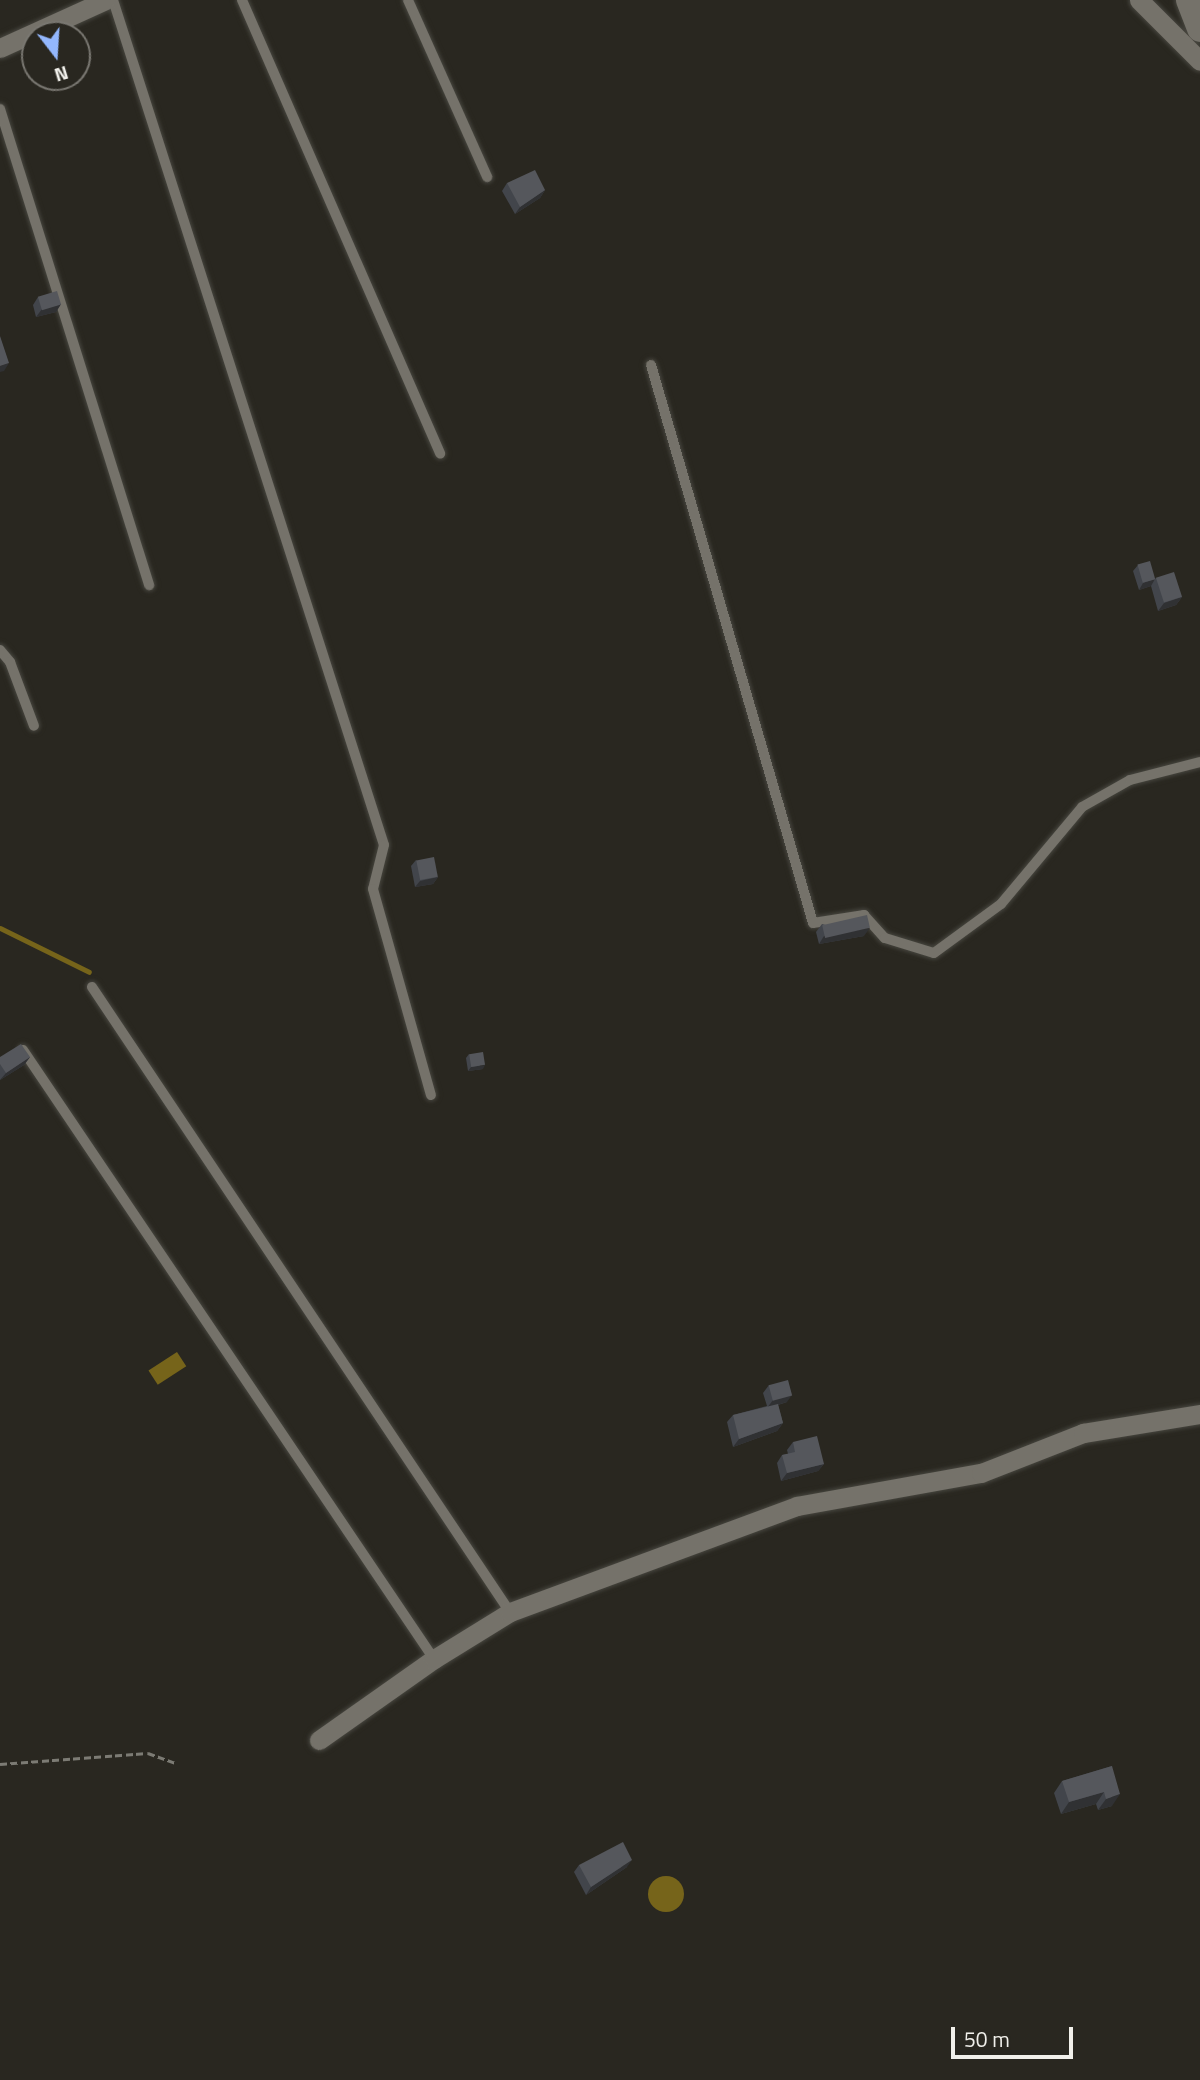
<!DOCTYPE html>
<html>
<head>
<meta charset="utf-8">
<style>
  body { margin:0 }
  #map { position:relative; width:1200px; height:2080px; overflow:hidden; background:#292720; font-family:"Titillium Web",sans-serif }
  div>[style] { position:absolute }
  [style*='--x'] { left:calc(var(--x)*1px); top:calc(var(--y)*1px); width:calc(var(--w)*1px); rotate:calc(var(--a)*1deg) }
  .water>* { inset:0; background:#76641a; transform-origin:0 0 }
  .round { border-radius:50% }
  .stream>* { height:5px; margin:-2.5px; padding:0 2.5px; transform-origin:2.5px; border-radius:2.5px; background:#76641a }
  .path>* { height:2.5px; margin-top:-1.25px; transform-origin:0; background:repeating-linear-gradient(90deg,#7c7b74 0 7px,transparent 0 10.5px) }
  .roads { filter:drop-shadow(0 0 2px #47463f) drop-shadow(0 0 2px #47463f) }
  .lane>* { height:10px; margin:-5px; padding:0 5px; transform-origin:5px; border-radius:5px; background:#75726a }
  .street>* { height:19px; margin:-9.5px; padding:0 9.5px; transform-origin:9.5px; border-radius:9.5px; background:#75726a }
  .secondary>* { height:26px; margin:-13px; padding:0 13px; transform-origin:13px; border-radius:13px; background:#75726a }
  .wall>* { inset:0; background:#42454b }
  .shaded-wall>* { inset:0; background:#303133 }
  .building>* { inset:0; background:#55575c; transform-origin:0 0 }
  span { translate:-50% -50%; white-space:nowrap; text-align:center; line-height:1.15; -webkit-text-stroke:5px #292720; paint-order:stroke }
  .north { position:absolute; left:21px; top:21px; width:70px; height:70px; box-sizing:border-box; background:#292720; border:2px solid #797771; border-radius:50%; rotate:163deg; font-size:19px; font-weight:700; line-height:28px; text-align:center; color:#f1f0eb }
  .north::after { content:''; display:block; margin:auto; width:24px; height:32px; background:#93b7fd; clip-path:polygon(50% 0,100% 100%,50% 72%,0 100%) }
  .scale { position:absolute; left:951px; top:2027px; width:122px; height:32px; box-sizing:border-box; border:4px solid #f1f0eb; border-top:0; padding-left:9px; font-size:21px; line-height:24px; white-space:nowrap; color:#f1f0eb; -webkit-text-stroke:5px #292720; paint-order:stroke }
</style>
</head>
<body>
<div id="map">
  <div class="water">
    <div style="left:177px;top:1352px;width:17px;height:34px;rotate:57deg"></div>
    <div class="round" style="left:648px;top:1876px;width:36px;height:36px"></div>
  </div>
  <div class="stream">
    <div style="--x:0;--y:928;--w:99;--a:26.3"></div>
  </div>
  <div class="path">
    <div style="--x:0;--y:1764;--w:148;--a:-4.3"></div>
    <div style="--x:148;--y:1753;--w:29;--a:20"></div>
  </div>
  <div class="roads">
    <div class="lane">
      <div style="--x:113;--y:0;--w:887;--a:72.22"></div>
      <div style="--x:384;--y:845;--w:45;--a:104"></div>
      <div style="--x:373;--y:889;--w:214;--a:74.3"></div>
      <div style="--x:242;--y:0;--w:495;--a:66.4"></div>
      <div style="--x:408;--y:0;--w:194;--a:65.9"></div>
      <div style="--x:0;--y:109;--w:499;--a:72.6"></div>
      <div style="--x:651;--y:365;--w:581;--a:73.81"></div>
      <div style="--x:813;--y:923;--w:52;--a:-8.9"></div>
      <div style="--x:864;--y:915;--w:31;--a:48"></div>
      <div style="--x:885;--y:938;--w:51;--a:17"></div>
      <div style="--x:934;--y:953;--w:83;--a:-36.2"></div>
      <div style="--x:1001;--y:904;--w:126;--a:-50.1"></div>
      <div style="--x:1082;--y:807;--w:55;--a:-29.4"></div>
      <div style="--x:1130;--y:780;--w:72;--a:-14.4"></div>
      <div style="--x:0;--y:650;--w:16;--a:50"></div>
      <div style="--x:10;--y:662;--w:68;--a:69.4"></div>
      <div style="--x:92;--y:987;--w:752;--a:56.23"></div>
      <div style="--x:23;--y:1050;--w:735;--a:55.99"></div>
    </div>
    <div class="street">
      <div style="--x:1139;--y:0;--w:86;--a:45"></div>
      <div style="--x:0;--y:48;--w:116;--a:-24.4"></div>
      <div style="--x:319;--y:1740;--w:141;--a:-35.2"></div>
      <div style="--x:434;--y:1659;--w:89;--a:-31.7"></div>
      <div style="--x:510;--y:1612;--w:306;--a:-20.3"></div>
      <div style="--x:797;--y:1506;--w:187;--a:-10.2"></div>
      <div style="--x:981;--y:1473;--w:110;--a:-21.4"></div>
      <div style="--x:1083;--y:1433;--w:119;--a:-9.2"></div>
    </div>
    <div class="secondary">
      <div style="--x:1189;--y:0;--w:31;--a:69"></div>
    </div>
  </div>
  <div class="wall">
    <div style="clip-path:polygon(507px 183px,545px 190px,540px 198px,515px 214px,502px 191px)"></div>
    <div style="clip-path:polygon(38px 297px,61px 304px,56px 312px,36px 317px,33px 305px)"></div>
    <div style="clip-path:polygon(1138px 565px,1155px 579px,1156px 578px,1182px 597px,1176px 605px,1158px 611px,1151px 586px,1139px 590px,1133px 571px)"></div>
    <div style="clip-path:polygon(416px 860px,438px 877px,433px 884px,415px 887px,411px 866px)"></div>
    <div style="clip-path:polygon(822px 924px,864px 936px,819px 944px,816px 932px)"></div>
    <div style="clip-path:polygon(469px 1054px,483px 1069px,468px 1071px,466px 1058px)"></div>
    <div style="clip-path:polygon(0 1057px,30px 1057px,24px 1065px,0 1080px)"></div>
    <div style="clip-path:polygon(769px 1385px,787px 1402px,778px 1405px,783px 1423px,777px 1431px,733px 1447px,727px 1422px,733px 1415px,767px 1406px,763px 1393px)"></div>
    <div style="clip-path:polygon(793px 1442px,824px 1464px,818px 1471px,781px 1481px,777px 1463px,782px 1455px,788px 1454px,787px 1450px)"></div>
    <div style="clip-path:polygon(1112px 1766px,1112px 1806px,1098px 1810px,1096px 1804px,1061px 1814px,1054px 1793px,1062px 1781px)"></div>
    <div style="clip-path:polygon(579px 1865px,627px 1867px,586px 1895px,574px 1872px)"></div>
  </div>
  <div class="shaded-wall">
    <div style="clip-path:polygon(545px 190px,540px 198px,515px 214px,520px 207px)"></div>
    <div style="clip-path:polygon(61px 304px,56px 312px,36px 317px,42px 309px)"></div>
    <div style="clip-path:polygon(9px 363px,4px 371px,0 372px,0 366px)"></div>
    <div style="clip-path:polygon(1155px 579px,1151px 586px,1139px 590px,1143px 583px)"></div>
    <div style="clip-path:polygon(1182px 597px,1176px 605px,1158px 611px,1164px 603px)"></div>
    <div style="clip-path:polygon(438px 877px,433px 884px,415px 887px,420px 881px)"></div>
    <div style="clip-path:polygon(870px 928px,864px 936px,819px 944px,824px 936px)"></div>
    <div style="clip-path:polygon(30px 1057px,24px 1065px,0 1080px,6px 1073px)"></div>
    <div style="clip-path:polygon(485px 1065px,483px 1069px,468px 1071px,471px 1067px)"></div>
    <div style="clip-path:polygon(792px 1395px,787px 1402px,767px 1408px,773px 1400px)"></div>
    <div style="clip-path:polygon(783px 1423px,777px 1431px,733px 1447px,739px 1439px)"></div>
    <div style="clip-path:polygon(824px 1464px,818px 1471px,781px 1481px,787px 1473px)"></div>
    <div style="clip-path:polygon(1104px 1792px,1096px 1804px,1061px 1814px,1069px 1802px)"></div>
    <div style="clip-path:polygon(1120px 1794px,1112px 1806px,1098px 1810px,1106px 1799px)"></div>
    <div style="clip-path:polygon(632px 1860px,627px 1867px,586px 1895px,591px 1887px)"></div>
  </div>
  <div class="building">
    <div style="clip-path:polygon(535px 170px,545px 190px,520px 207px,507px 183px)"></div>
    <div style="left:57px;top:291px;width:14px;height:20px;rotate:73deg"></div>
    <div style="clip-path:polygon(0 336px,9px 363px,0 366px)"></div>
    <div style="left:1150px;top:561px;width:19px;height:13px;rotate:74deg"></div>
    <div style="left:1174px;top:572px;width:26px;height:19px;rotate:72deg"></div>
    <div style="left:434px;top:857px;width:20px;height:18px;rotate:79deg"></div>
    <div style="left:867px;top:915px;width:13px;height:46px;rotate:77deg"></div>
    <div style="clip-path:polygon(21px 1044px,30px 1057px,6px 1073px,0 1064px,0 1057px)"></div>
    <div style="left:483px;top:1052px;width:13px;height:14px;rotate:81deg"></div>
    <div style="left:788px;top:1380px;width:16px;height:20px;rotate:75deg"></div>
    <div style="clip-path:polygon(778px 1404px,783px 1423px,739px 1439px,733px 1415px)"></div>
    <div style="clip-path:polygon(817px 1436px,824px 1464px,787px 1473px,782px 1455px,795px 1452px,793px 1442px)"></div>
    <div style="clip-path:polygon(1112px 1766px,1120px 1794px,1106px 1799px,1104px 1792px,1069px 1802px,1062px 1781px)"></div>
    <div style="clip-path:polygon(623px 1842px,632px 1860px,591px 1887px,579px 1865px)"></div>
  </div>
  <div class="north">N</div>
  <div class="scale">50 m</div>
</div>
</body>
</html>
